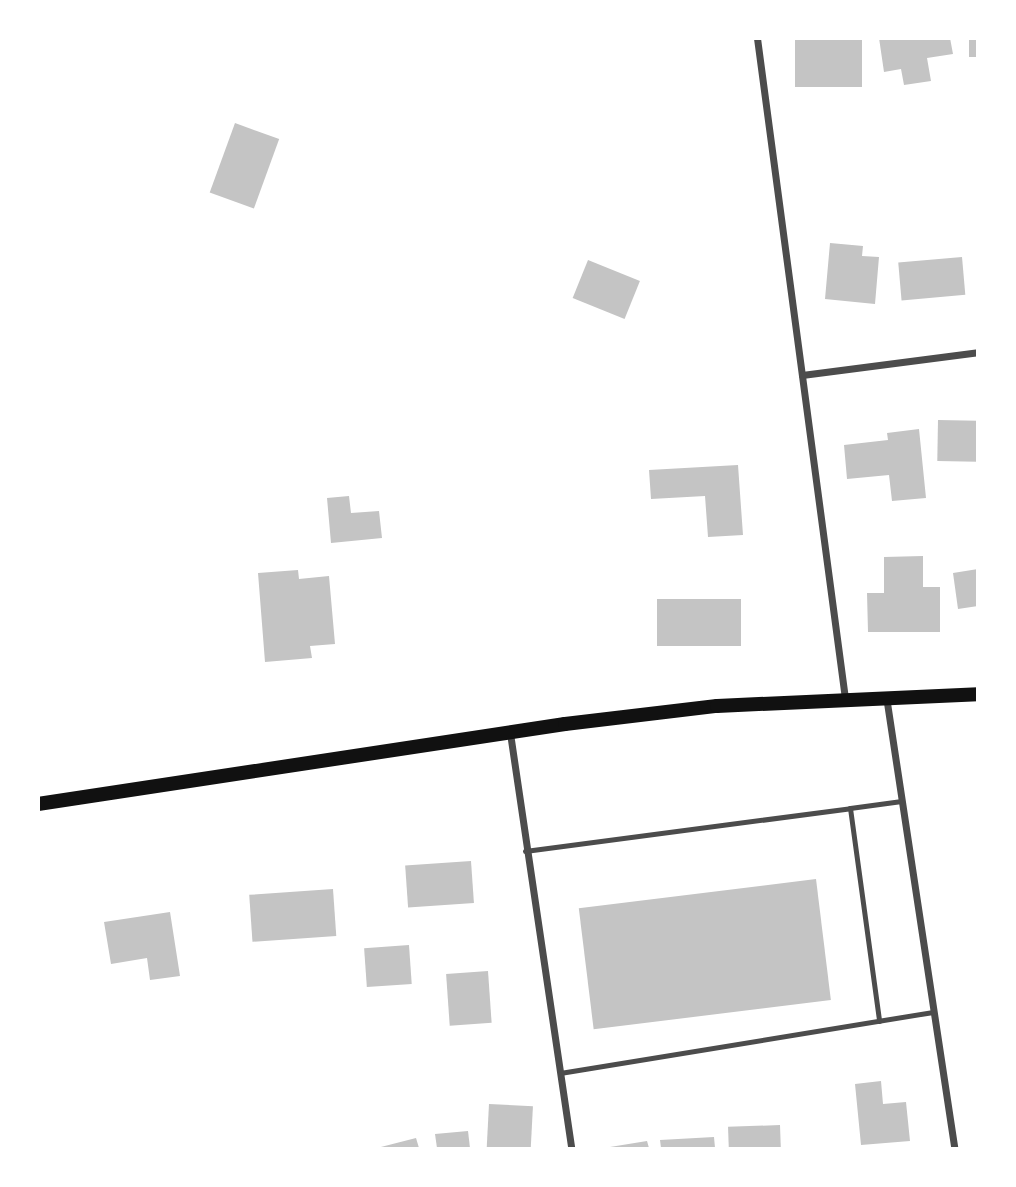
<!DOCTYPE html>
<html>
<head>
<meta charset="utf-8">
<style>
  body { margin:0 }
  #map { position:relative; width:1016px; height:1187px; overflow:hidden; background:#fff; font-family:Manrope,sans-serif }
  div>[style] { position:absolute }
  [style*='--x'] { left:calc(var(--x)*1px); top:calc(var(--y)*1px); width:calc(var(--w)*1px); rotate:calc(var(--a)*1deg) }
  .building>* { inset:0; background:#c4c4c4; transform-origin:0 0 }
  .service>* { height:5px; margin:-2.5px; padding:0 2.5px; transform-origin:2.5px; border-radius:2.5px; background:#4c4c4c }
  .minor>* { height:7px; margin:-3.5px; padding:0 3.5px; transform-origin:3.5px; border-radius:3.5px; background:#4c4c4c }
  .secondary>* { height:14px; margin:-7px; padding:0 7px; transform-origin:7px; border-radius:7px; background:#111 }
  span { translate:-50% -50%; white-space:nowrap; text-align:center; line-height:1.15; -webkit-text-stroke:7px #fff; paint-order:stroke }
  .frame { position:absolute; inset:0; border:40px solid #fff; pointer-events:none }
</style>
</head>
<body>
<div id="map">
  <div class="building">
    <div style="left:795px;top:38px;width:67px;height:49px"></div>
    <div style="clip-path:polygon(879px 38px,950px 38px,953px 54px,927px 58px,931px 81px,904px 85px,901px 69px,884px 72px)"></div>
    <div style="left:969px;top:38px;width:9px;height:19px"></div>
    <div style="left:235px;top:123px;width:47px;height:74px;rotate:20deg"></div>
    <div style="clip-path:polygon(830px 243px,863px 246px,862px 256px,879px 257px,875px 304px,825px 299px)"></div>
    <div style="left:962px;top:257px;width:38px;height:64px;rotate:85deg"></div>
    <div style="left:588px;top:260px;width:56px;height:41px;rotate:22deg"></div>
    <div style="left:938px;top:420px;width:40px;height:41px;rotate:1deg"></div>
    <div style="clip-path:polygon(919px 429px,926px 498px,892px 501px,889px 475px,847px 479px,844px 445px,888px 440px,887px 433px)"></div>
    <div style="clip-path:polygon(738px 465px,743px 535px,708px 537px,705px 496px,651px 499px,649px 470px)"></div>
    <div style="clip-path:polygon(349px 496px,351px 513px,379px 511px,382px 538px,331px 543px,327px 498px)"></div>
    <div style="clip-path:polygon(923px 556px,923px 587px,940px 587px,940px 632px,868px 632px,867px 593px,884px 593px,884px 557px)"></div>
    <div style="clip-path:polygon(978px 569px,978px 606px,958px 609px,953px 573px)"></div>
    <div style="clip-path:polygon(298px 570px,299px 579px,329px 576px,335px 644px,310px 646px,312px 658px,265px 662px,258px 573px)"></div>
    <div style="left:657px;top:599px;width:84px;height:47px"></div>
    <div style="left:471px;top:861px;width:42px;height:66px;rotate:86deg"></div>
    <div style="left:816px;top:879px;width:122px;height:239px;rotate:83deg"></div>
    <div style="left:333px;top:889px;width:47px;height:84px;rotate:86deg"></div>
    <div style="clip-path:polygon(170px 912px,180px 976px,150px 980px,147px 958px,111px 964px,104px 922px)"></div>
    <div style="left:409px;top:945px;width:39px;height:45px;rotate:86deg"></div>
    <div style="left:488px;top:971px;width:52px;height:42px;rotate:86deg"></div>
    <div style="clip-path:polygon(881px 1081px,883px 1104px,906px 1102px,910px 1141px,861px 1145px,855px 1084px)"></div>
    <div style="left:489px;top:1104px;width:44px;height:44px;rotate:3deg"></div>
    <div style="left:780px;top:1125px;width:23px;height:52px;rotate:88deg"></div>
    <div style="clip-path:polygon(468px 1131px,470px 1148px,437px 1148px,435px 1134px)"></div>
    <div style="clip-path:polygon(714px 1137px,715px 1148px,661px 1148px,660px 1140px)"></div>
    <div style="clip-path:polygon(416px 1138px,419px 1148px,377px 1148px)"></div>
    <div style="clip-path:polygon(647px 1141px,649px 1148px,610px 1148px,610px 1147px)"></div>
  </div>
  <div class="service">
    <div style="--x:850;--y:808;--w:52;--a:-7.7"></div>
    <div style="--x:525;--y:851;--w:328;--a:-7.5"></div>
    <div style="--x:850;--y:808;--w:215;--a:82.2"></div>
    <div style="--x:560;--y:1073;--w:378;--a:-9.3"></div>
  </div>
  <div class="minor">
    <div style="--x:757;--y:38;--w:666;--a:82.41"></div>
    <div style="--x:802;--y:375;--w:177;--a:-7.4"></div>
    <div style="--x:886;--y:696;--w:457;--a:81.4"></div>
    <div style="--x:510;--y:733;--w:419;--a:81.6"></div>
  </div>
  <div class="secondary">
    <div style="--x:38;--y:804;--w:533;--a:-8.63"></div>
    <div style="--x:565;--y:724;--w:153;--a:-6.8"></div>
    <div style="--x:717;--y:706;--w:261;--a:-2.6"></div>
  </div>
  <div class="frame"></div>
</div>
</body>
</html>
